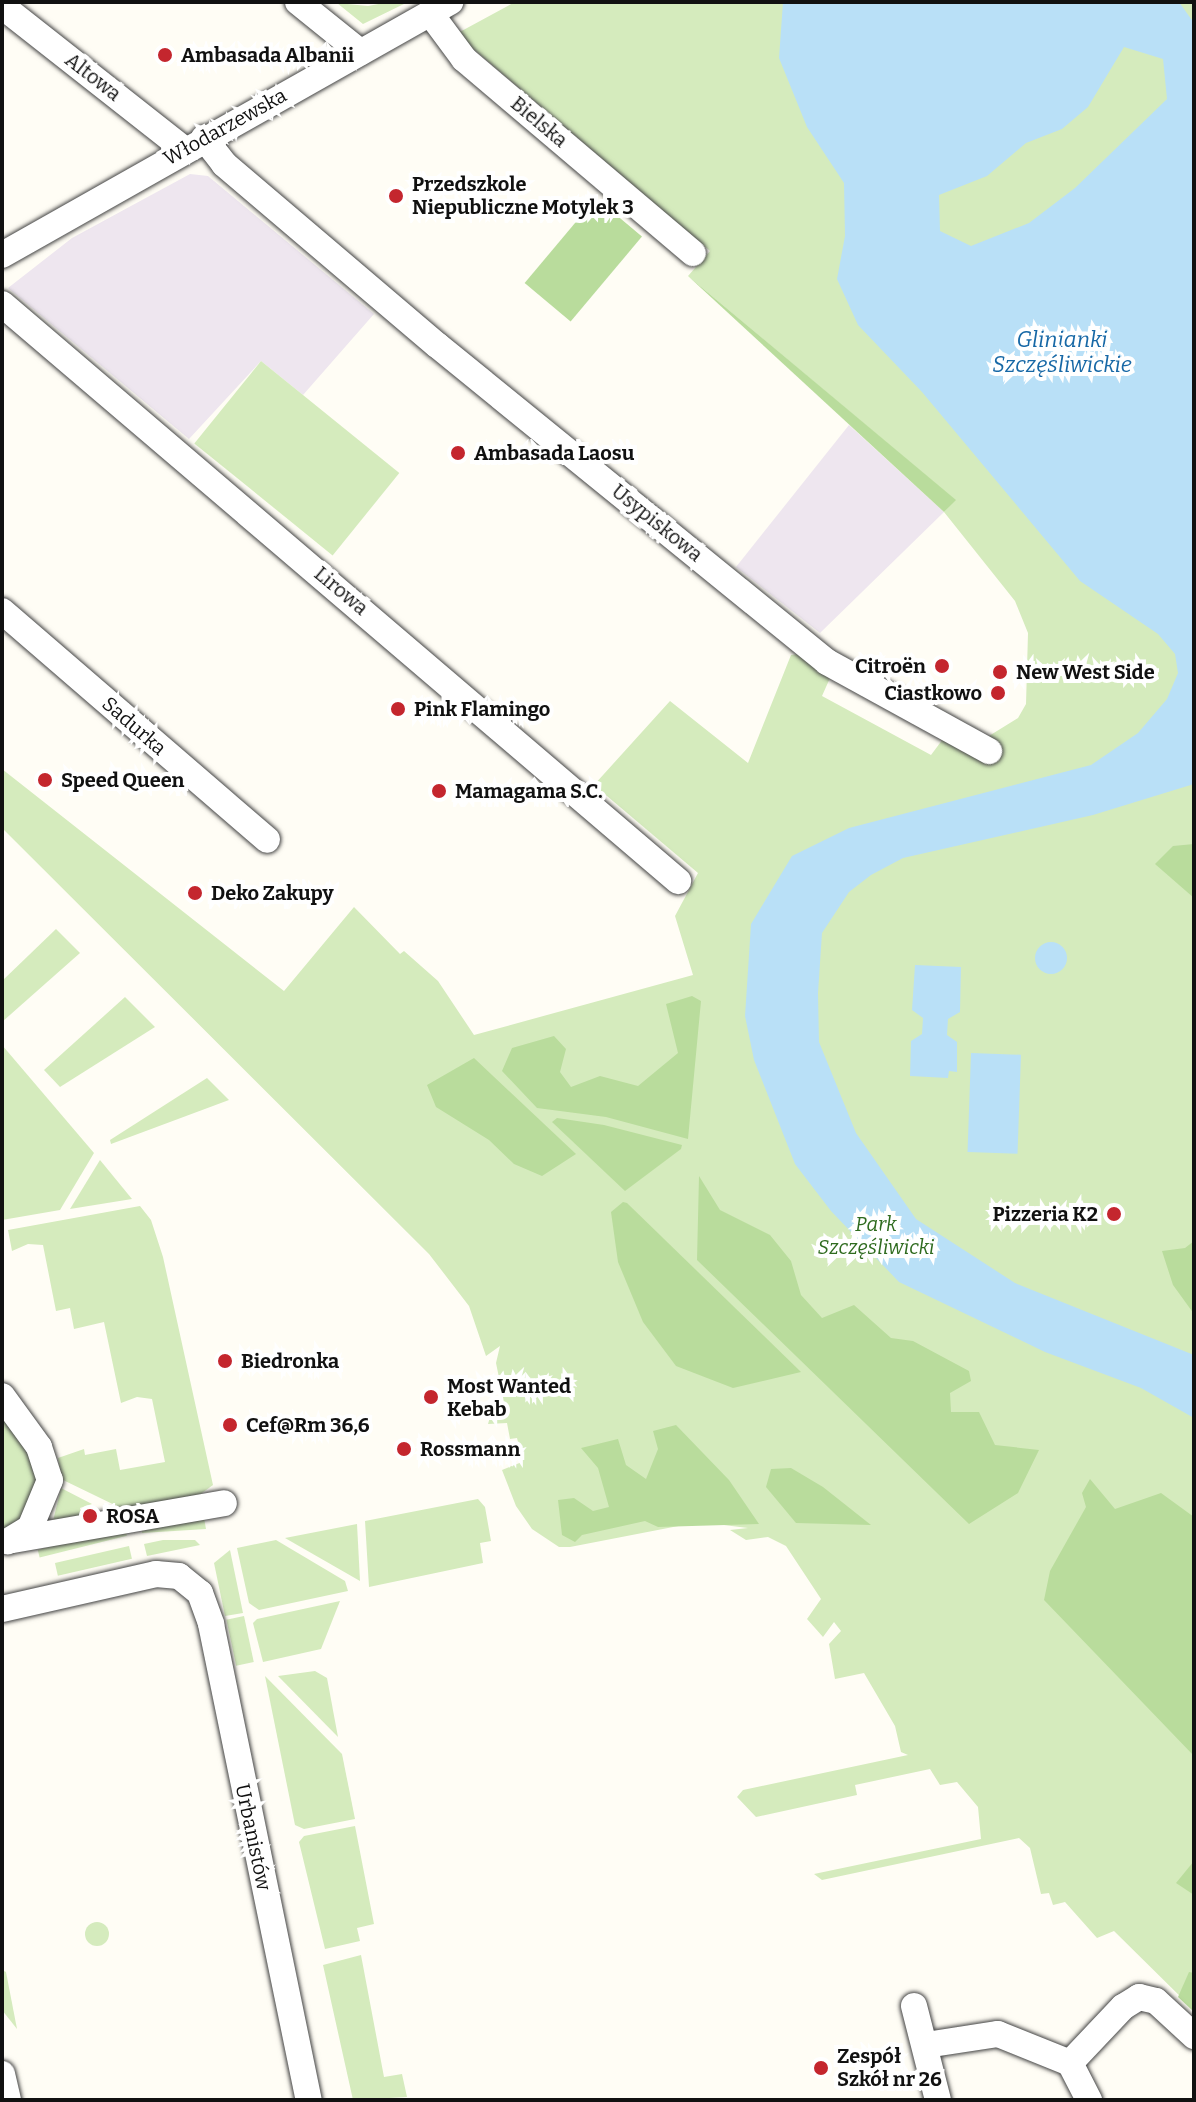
<!DOCTYPE html>
<html>
<head>
<meta charset="utf-8">
<style>
  body { margin:0 }
  #map { position:relative; width:1196px; height:2102px; overflow:hidden; background:#fffdf5; font-family:Bitter,serif }
  div>[style] { position:absolute }
  [style*='--x'] { left:calc(var(--x)*1px); top:calc(var(--y)*1px); width:calc(var(--w)*1px); rotate:calc(var(--a)*1deg) }
  .industrial>* { inset:0; background:#eee6ef }
  .green>* { inset:0; background:#d5ebbd; transform-origin:0 0 }
  .round { border-radius:50% }
  .forest>* { inset:0; background:#b9dc9c; transform-origin:0 0 }
  .water>* { inset:0; background:#b9e0f7; transform-origin:0 0 }
  .roads { filter:drop-shadow(0 0 2px #444) drop-shadow(0 0 2px #444) }
  .street>* { height:26px; margin:-13px; padding:0 13px; transform-origin:13px; border-radius:13px; background:#fff }
  .dots>* { width:22px; height:22px; translate:-50% -50%; box-sizing:border-box; border:4px solid #fff; border-radius:50% }
  span { translate:-50% -50%; white-space:nowrap; text-align:center; line-height:1.15; -webkit-text-stroke:8px #fff; paint-order:stroke }
  .poi-label { font-size:20px; color:#111; font-weight:700 }
  .left { translate:0 -50%; text-align:left }
  .right { translate:-100% -50%; text-align:right }
  .street-label { font-size:20px; color:#111 }
  .park-label { font-size:20px; color:#2f6b1f; font-style:italic }
  .water-label { font-size:22px; color:#1768a6; font-style:italic }
  .frame { position:absolute; inset:0; border:4px solid #111; pointer-events:none }
</style>
</head>
<body>
<div id="map">
  <div class="industrial">
    <div style="clip-path:polygon(190px 174px,208px 176px,374px 314px,303px 395px,261px 361px,189px 439px,8px 288px,72px 238px)"></div>
    <div style="clip-path:polygon(849px 425px,944px 512px,820px 633px,736px 567px)"></div>
  </div>
  <div class="green">
    <div style="clip-path:polygon(389px 2px,408px 2px,363px 24px,337px 3px,368px 6px)"></div>
    <div style="clip-path:polygon(515px 2px,1194px 2px,1194px 2010px,1114px 1931px,1097px 1938px,1065px 1902px,1053px 1905px,1049px 1893px,1041px 1894px,1030px 1848px,1019px 1838px,822px 1880px,814px 1874px,981px 1839px,978px 1807px,957px 1782px,940px 1785px,930px 1769px,855px 1785px,857px 1795px,756px 1817px,737px 1797px,743px 1790px,908px 1755px,901px 1752px,895px 1726px,864px 1673px,835px 1679px,829px 1644px,841px 1631px,834px 1622px,823px 1637px,807px 1619px,821px 1599px,786px 1546px,768px 1537px,746px 1540px,730px 1530px,748px 1528px,699px 1522px,570px 1547px,559px 1547px,532px 1529px,516px 1506px,502px 1470px,522px 1462px,520px 1453px,508px 1455px,503px 1449px,519px 1446px,517px 1438px,510px 1439px,507px 1423px,488px 1424px,490px 1417px,506px 1412px,496px 1363px,500px 1346px,486px 1356px,469px 1306px,429px 1254px,2px 828px,2px 769px,284px 991px,354px 907px,400px 954px,404px 951px,438px 981px,474px 1035px,693px 975px,675px 916px,698px 873px,594px 785px,670px 701px,748px 763px,791px 655px,799px 654px,830px 678px,822px 696px,931px 755px,943px 739px,963px 752px,1018px 718px,1026px 704px,1028px 633px,1015px 601px,944px 512px,955px 500px,688px 276px,710px 251px,456px 34px)"></div>
    <div style="left:261px;top:361px;width:178px;height:106px;rotate:39deg"></div>
    <div style="clip-path:polygon(56px 929px,80px 953px,2px 1022px,2px 981px)"></div>
    <div style="clip-path:polygon(125px 997px,155px 1027px,60px 1087px,44px 1070px)"></div>
    <div style="clip-path:polygon(2px 1045px,94px 1153px,60px 1210px,2px 1220px)"></div>
    <div style="clip-path:polygon(207px 1078px,229px 1100px,111px 1144px,110px 1140px)"></div>
    <div style="clip-path:polygon(100px 1160px,132px 1199px,70px 1209px)"></div>
    <div style="clip-path:polygon(140px 1206px,151px 1220px,163px 1257px,213px 1485px,195px 1498px,127px 1511px,61px 1479px,58px 1458px,84px 1449px,85px 1455px,116px 1449px,120px 1470px,165px 1462px,152px 1399px,137px 1397px,121px 1403px,104px 1322px,74px 1329px,70px 1308px,56px 1311px,43px 1245px,28px 1244px,12px 1251px,8px 1230px)"></div>
    <div style="clip-path:polygon(2px 1413px,39px 1472px,31px 1512px,2px 1537px)"></div>
    <div style="clip-path:polygon(61px 1488px,92px 1504px,80px 1508px,83px 1520px,53px 1521px)"></div>
    <div style="clip-path:polygon(478px 1499px,485px 1507px,491px 1541px,480px 1543px,483px 1563px,369px 1587px,365px 1521px)"></div>
    <div style="clip-path:polygon(203px 1512px,206px 1529px,142px 1533px,141px 1525px)"></div>
    <div style="clip-path:polygon(357px 1524px,360px 1581px,285px 1538px)"></div>
    <div style="left:125px;top:1528px;width:8px;height:90px;rotate:76deg"></div>
    <div style="clip-path:polygon(163px 1540px,195px 1540px,200px 1545px,147px 1556px,144px 1544px)"></div>
    <div style="clip-path:polygon(276px 1540px,345px 1581px,348px 1591px,259px 1610px,249px 1603px,237px 1548px)"></div>
    <div style="left:129px;top:1546px;width:13px;height:76px;rotate:77deg"></div>
    <div style="clip-path:polygon(230px 1550px,243px 1613px,225px 1616px,214px 1563px)"></div>
    <div style="clip-path:polygon(340px 1601px,321px 1649px,263px 1662px,253px 1623px,257px 1619px)"></div>
    <div style="left:244px;top:1616px;width:47px;height:18px;rotate:78deg"></div>
    <div style="clip-path:polygon(315px 1671px,327px 1678px,338px 1737px,278px 1676px)"></div>
    <div style="clip-path:polygon(265px 1676px,342px 1754px,355px 1819px,304px 1829px,295px 1825px)"></div>
    <div style="clip-path:polygon(355px 1826px,374px 1924px,357px 1928px,360px 1941px,325px 1949px,299px 1842px,304px 1836px)"></div>
    <div class="round" style="left:85px;top:1922px;width:24px;height:24px"></div>
    <div style="clip-path:polygon(361px 1955px,384px 2077px,402px 2074px,407px 2097px,353px 2100px,323px 1965px)"></div>
    <div style="clip-path:polygon(4px 1971px,6px 1972px,17px 2029px,2px 2010px)"></div>
  </div>
  <div class="forest">
    <div style="left:596px;top:198px;width:60px;height:111px;rotate:40deg"></div>
    <div style="clip-path:polygon(688px 276px,956px 500px,944px 512px)"></div>
    <div style="clip-path:polygon(1194px 844px,1194px 898px,1155px 864px,1173px 846px)"></div>
    <div style="clip-path:polygon(692px 996px,701px 1001px,688px 1139px,606px 1117px,537px 1108px,502px 1071px,512px 1048px,554px 1036px,566px 1049px,560px 1072px,571px 1087px,600px 1076px,638px 1086px,678px 1053px,666px 1004px)"></div>
    <div style="clip-path:polygon(474px 1058px,576px 1154px,542px 1176px,514px 1164px,489px 1140px,436px 1107px,427px 1085px)"></div>
    <div style="clip-path:polygon(557px 1118px,604px 1125px,682px 1145px,681px 1149px,625px 1191px,552px 1122px)"></div>
    <div style="clip-path:polygon(699px 1176px,720px 1210px,770px 1235px,791px 1261px,801px 1295px,822px 1318px,854px 1305px,891px 1338px,913px 1341px,969px 1371px,971px 1381px,950px 1393px,951px 1412px,979px 1412px,995px 1445px,1039px 1450px,1018px 1493px,969px 1524px,697px 1260px)"></div>
    <div style="clip-path:polygon(623px 1202px,627px 1203px,801px 1372px,733px 1388px,676px 1366px,643px 1322px,618px 1262px,611px 1212px)"></div>
    <div style="clip-path:polygon(1194px 1241px,1194px 1314px,1173px 1285px,1162px 1251px,1185px 1248px)"></div>
    <div style="clip-path:polygon(676px 1425px,729px 1480px,759px 1524px,658px 1527px,645px 1521px,582px 1535px,575px 1542px,562px 1535px,558px 1500px,574px 1498px,593px 1511px,609px 1507px,598px 1468px,581px 1448px,618px 1439px,626px 1465px,646px 1479px,658px 1449px,653px 1431px)"></div>
    <div style="clip-path:polygon(791px 1468px,823px 1487px,871px 1525px,796px 1523px,766px 1487px,771px 1469px)"></div>
    <div style="clip-path:polygon(1090px 1479px,1115px 1509px,1161px 1493px,1194px 1517px,1194px 1756px,1044px 1600px,1050px 1571px,1086px 1507px,1082px 1493px)"></div>
    <div style="clip-path:polygon(1194px 1861px,1194px 1895px,1176px 1883px)"></div>
    <div style="clip-path:polygon(1189px 1972px,1194px 1973px,1194px 2012px,1178px 1997px)"></div>
  </div>
  <div class="water">
    <div style="clip-path:polygon(evenodd,783px 2px,1179px 2px,1194px 23px,1194px 784px,1093px 815px,903px 858px,871px 875px,849px 892px,822px 933px,818px 993px,819px 1042px,856px 1133px,916px 1219px,1015px 1283px,1194px 1355px,1194px 1418px,1141px 1388px,1045px 1352px,899px 1282px,831px 1211px,795px 1164px,754px 1060px,745px 1016px,751px 924px,792px 856px,849px 828px,1091px 765px,1138px 733px,1167px 699px,1178px 673px,1175px 654px,1158px 634px,1080px 581px,922px 392px,858px 325px,837px 279px,845px 236px,844px 183px,807px 127px,779px 58px,783px 2px,1124px 47px,1163px 59px,1167px 99px,1075px 188px,1029px 223px,971px 246px,940px 231px,939px 195px,987px 176px,1026px 143px,1062px 129px,1088px 107px,1124px 47px)"></div>
    <div class="round" style="left:1035px;top:942px;width:32px;height:32px"></div>
    <div style="clip-path:polygon(915px 965px,961px 967px,960px 1012px,948px 1019px,947px 1035px,957px 1042px,957px 1072px,949px 1071px,948px 1078px,910px 1076px,911px 1041px,922px 1034px,923px 1018px,912px 1010px)"></div>
    <div style="left:971px;top:1053px;width:50px;height:99px;rotate:2deg"></div>
  </div>
  <div class="roads">
    <div class="street">
      <div style="--x:298;--y:2;--w:80;--a:38.9"></div>
      <div style="--x:2;--y:6;--w:231;--a:38.2"></div>
      <div style="--x:430;--y:13;--w:57;--a:53.5"></div>
      <div style="--x:464;--y:59;--w:300;--a:40.3"></div>
      <div style="--x:204;--y:138;--w:33;--a:52"></div>
      <div style="--x:224;--y:164;--w:280;--a:40.4"></div>
      <div style="--x:437;--y:345;--w:503;--a:39.1"></div>
      <div style="--x:827;--y:662;--w:185;--a:28.8"></div>
      <div style="--x:2;--y:255;--w:515;--a:-29.45"></div>
      <div style="--x:2;--y:304;--w:889;--a:40.48"></div>
      <div style="--x:2;--y:611;--w:350;--a:40.8"></div>
      <div style="--x:2;--y:1396;--w:63;--a:54"></div>
      <div style="--x:39;--y:1447;--w:35;--a:72"></div>
      <div style="--x:50;--y:1480;--w:52;--a:112.6"></div>
      <div style="--x:30;--y:1528;--w:26;--a:149"></div>
      <div style="--x:13;--y:1540;--w:214;--a:-9.9"></div>
      <div style="--x:2;--y:1609;--w:158;--a:-12.8"></div>
      <div style="--x:156;--y:1574;--w:23;--a:5"></div>
      <div style="--x:179;--y:1576;--w:27;--a:39"></div>
      <div style="--x:200;--y:1593;--w:33;--a:70"></div>
      <div style="--x:211;--y:1624;--w:486;--a:78.4"></div>
      <div style="--x:914;--y:2006;--w:97;--a:75.7"></div>
      <div style="--x:926;--y:2045;--w:73;--a:-8.7"></div>
      <div style="--x:998;--y:2034;--w:78;--a:21.9"></div>
      <div style="--x:1070;--y:2063;--w:77;--a:-46.6"></div>
      <div style="--x:1123;--y:2007;--w:19;--a:-32"></div>
      <div style="--x:1139;--y:1997;--w:17;--a:13"></div>
      <div style="--x:1156;--y:2001;--w:52;--a:42.6"></div>
      <div style="--x:1070;--y:2063;--w:42;--a:62.8"></div>
      <div style="--x:2;--y:2074;--w:27;--a:77"></div>
    </div>
  </div>
  <div class="dots">
    <div style="left:165px;top:55px;background:#c4262e"></div>
    <div style="left:396px;top:196px;background:#c4262e"></div>
    <div style="left:458px;top:453px;background:#c4262e"></div>
    <div style="left:942px;top:666px;background:#c4262e"></div>
    <div style="left:1000px;top:672px;background:#c4262e"></div>
    <div style="left:998px;top:693px;background:#c4262e"></div>
    <div style="left:398px;top:709px;background:#c4262e"></div>
    <div style="left:45px;top:780px;background:#c4262e"></div>
    <div style="left:439px;top:791px;background:#c4262e"></div>
    <div style="left:195px;top:893px;background:#c4262e"></div>
    <div style="left:1114px;top:1214px;background:#c4262e"></div>
    <div style="left:225px;top:1361px;background:#c4262e"></div>
    <div style="left:431px;top:1397px;background:#c4262e"></div>
    <div style="left:230px;top:1425px;background:#c4262e"></div>
    <div style="left:404px;top:1449px;background:#c4262e"></div>
    <div style="left:90px;top:1516px;background:#c4262e"></div>
    <div style="left:821px;top:2068px;background:#c4262e"></div>
  </div>
  <div class="poi-label">
    <span class="left" style="left:181px;top:55px">Ambasada Albanii</span>
    <span class="left" style="left:412px;top:196px">Przedszkole<br>Niepubliczne Motylek 3</span>
    <span class="left" style="left:474px;top:453px">Ambasada Laosu</span>
    <span class="right" style="left:926px;top:666px">Citroën</span>
    <span class="left" style="left:1016px;top:672px">New West Side</span>
    <span class="right" style="left:982px;top:693px">Ciastkowo</span>
    <span class="left" style="left:414px;top:709px">Pink Flamingo</span>
    <span class="left" style="left:61px;top:780px">Speed Queen</span>
    <span class="left" style="left:455px;top:791px">Mamagama S.C.</span>
    <span class="left" style="left:211px;top:893px">Deko Zakupy</span>
    <span class="right" style="left:1098px;top:1214px">Pizzeria K2</span>
    <span class="left" style="left:241px;top:1361px">Biedronka</span>
    <span class="left" style="left:447px;top:1398px">Most Wanted<br>Kebab</span>
    <span class="left" style="left:246px;top:1425px">Cef@Rm 36,6</span>
    <span class="left" style="left:420px;top:1449px">Rossmann</span>
    <span class="left" style="left:106px;top:1516px">ROSA</span>
    <span class="left" style="left:837px;top:2068px">Zespół<br>Szkół nr 26</span>
  </div>
  <div class="street-label">
    <span style="left:93px;top:77px;rotate:38deg">Altowa</span>
    <span style="left:539px;top:122px;rotate:40deg">Bielska</span>
    <span style="left:225px;top:127px;rotate:-29deg">Włodarzewska</span>
    <span style="left:657px;top:523px;rotate:39deg">Usypiskowa</span>
    <span style="left:341px;top:591px;rotate:40deg">Lirowa</span>
    <span style="left:134px;top:726px;rotate:41deg">Sadurka</span>
    <span style="left:253px;top:1837px;rotate:78deg">Urbanistów</span>
  </div>
  <div class="park-label">
    <span style="left:876px;top:1236px">Park<br>Szczęśliwicki</span>
  </div>
  <div class="water-label">
    <span style="left:1062px;top:352px">Glinianki<br>Szczęśliwickie</span>
  </div>
  <div class="frame"></div>
</div>
</body>
</html>
